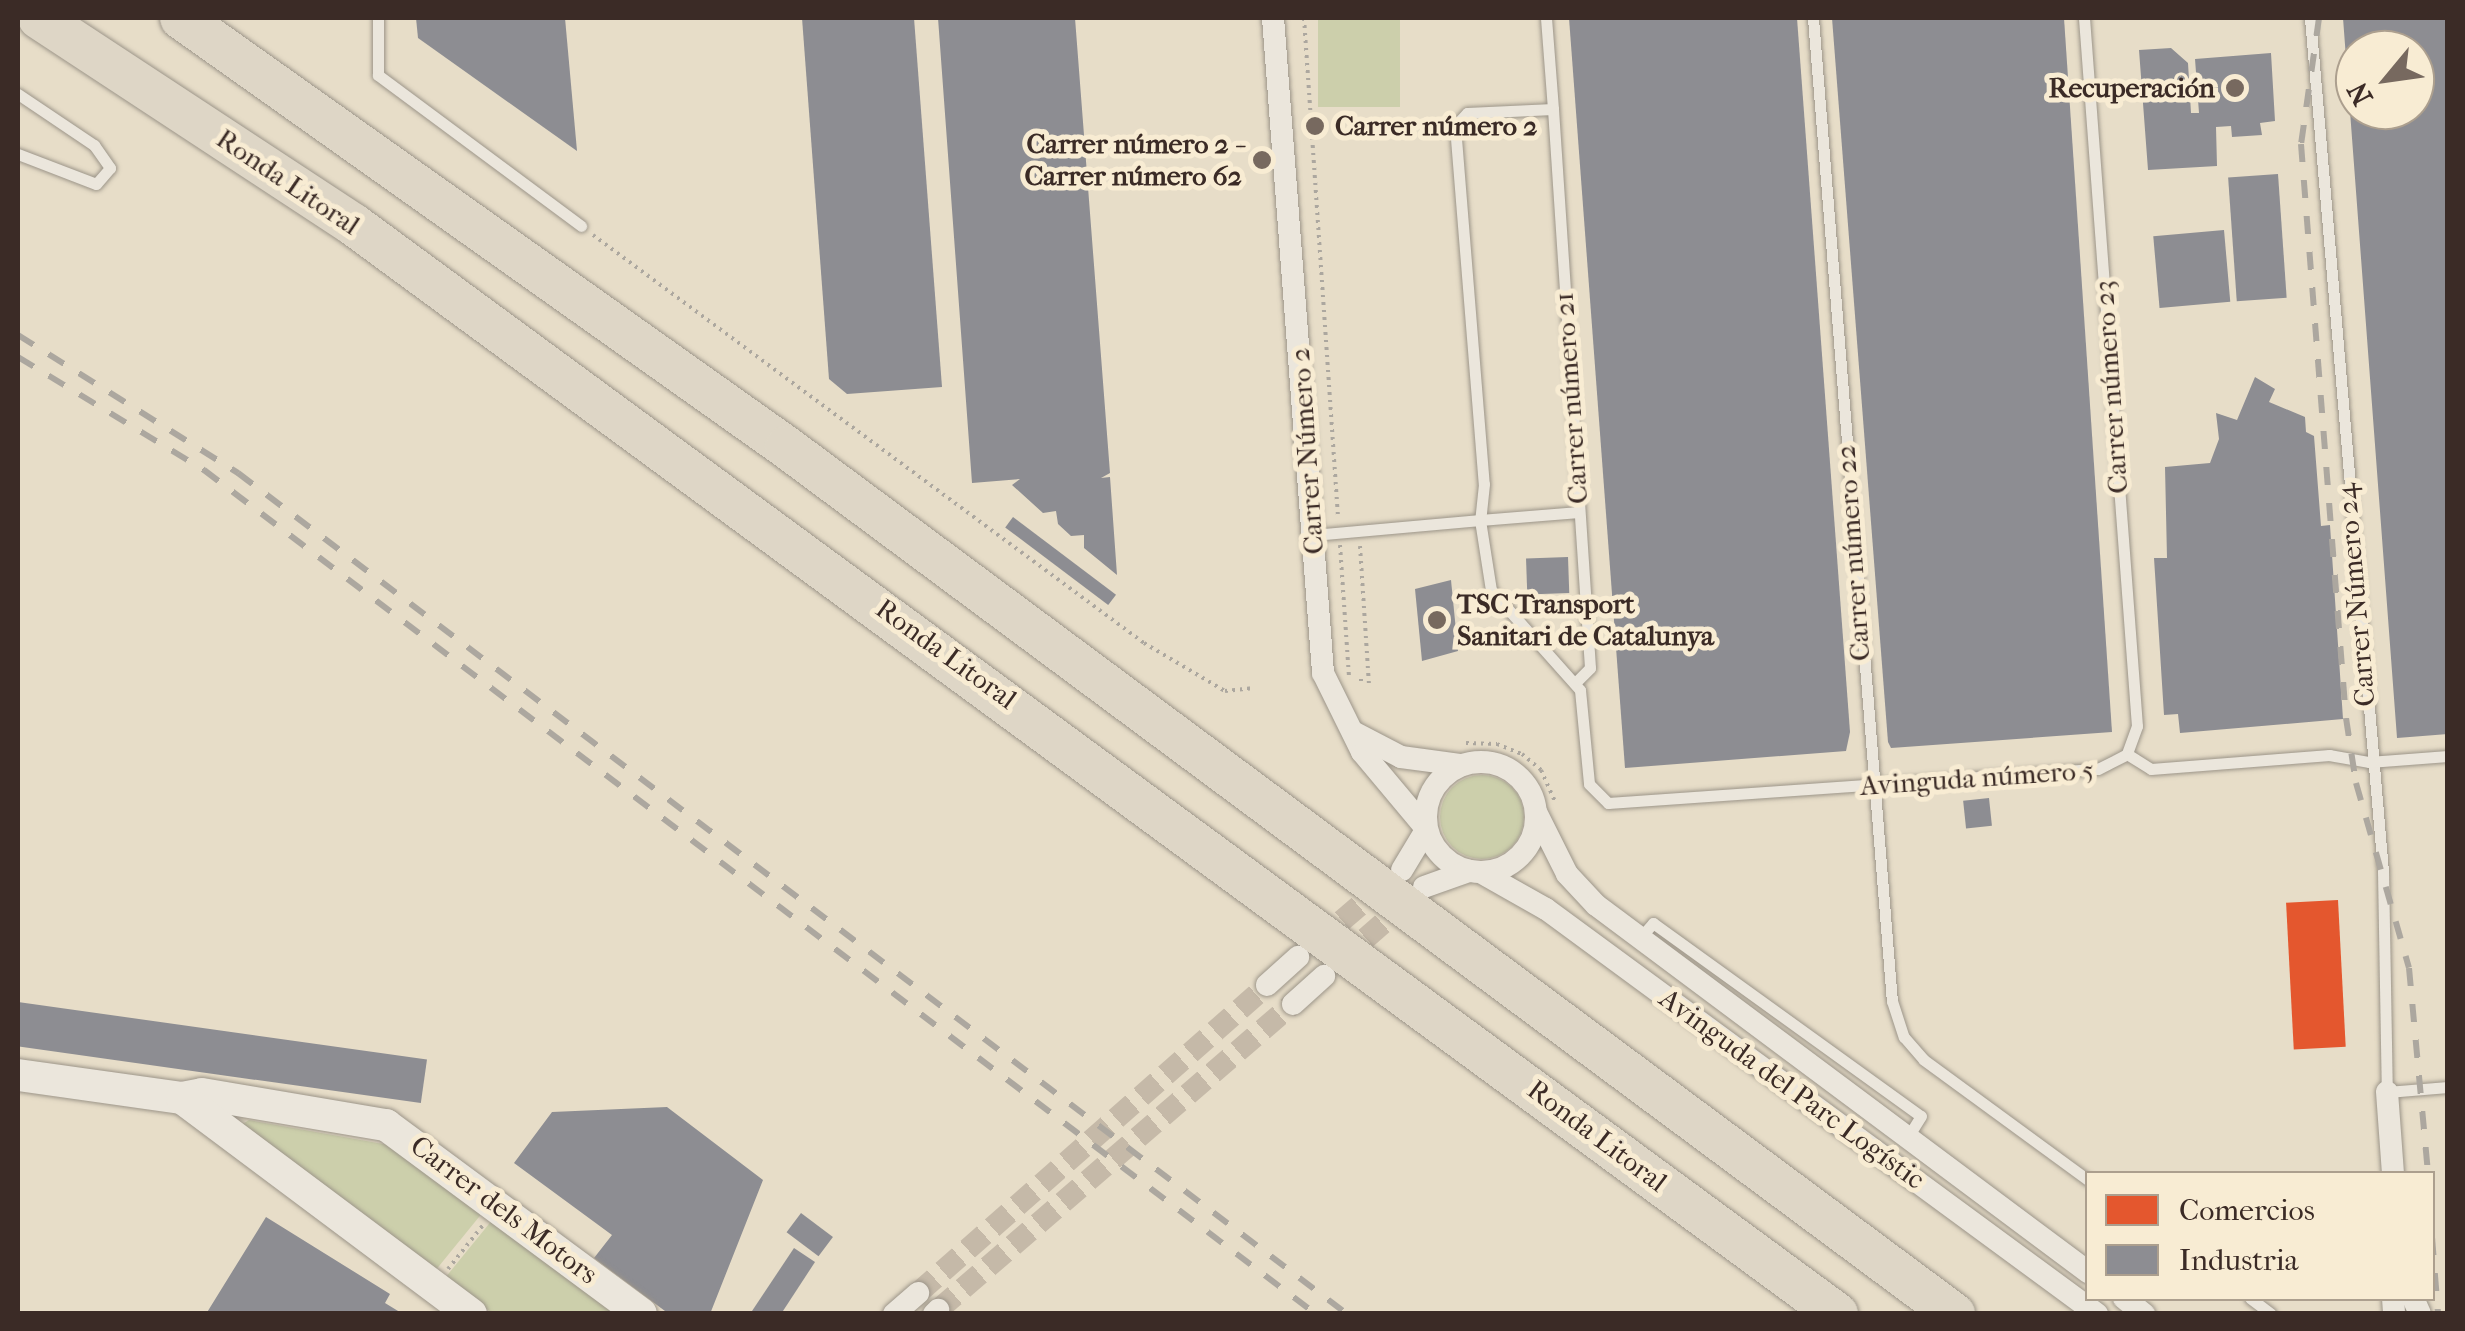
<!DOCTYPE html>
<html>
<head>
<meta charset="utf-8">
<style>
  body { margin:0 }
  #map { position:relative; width:2465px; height:1331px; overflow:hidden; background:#e7ddc8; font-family:"IM FELL French Canon",serif }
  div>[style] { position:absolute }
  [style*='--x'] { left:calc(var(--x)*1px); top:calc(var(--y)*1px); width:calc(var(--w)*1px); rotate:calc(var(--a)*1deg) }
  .green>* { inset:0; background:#cccfab; transform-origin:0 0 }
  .round { border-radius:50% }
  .shops>* { inset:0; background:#e4572e; transform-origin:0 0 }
  .industry>* { inset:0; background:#8d8d92; transform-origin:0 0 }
  .street-tunnel>* { height:22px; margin-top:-11px; transform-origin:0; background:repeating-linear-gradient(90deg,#c5b9a8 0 22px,transparent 0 33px) }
  .path>* { height:4px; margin-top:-2px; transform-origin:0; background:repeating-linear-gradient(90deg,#aca79f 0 2.5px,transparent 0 7.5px) }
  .roads { filter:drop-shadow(0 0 2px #9c9589) drop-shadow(0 0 2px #9c9589) }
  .lane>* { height:11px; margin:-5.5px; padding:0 5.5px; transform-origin:5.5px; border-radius:5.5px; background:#ebe6dc }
  .street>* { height:22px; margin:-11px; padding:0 11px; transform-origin:11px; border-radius:11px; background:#ebe6dc }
  .street>.ring { margin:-11px; padding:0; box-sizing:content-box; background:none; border:22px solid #ebe6dc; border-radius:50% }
  .secondary>* { height:32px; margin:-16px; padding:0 16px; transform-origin:16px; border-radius:16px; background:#ebe6dc }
  .highway>* { height:42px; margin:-21px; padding:0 21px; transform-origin:21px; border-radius:21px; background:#ded6c6 }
  .rail>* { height:6px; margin-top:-3px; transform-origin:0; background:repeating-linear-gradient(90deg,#aca79f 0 18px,transparent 0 36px) }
  .dots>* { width:28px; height:28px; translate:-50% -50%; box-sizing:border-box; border:5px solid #f8ecd3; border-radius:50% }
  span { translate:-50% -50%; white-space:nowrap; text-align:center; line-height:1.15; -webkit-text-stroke:10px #f8ecd3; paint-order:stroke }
  .poi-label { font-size:28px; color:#3b2b26; font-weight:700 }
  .right { translate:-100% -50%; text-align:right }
  .left { translate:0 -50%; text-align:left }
  .street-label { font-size:28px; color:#3b2b26 }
  .frame { position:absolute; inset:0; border:20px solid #3b2b26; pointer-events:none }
  .legend { position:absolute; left:2085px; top:1171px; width:350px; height:130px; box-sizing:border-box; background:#f8ecd3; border:2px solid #ac9f8e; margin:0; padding:12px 18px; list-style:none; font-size:30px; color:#3b2b26 }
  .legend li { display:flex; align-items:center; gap:20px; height:50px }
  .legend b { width:50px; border:2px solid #ac9f8e }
  .north { position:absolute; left:2335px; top:30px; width:100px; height:100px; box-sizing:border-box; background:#f8ecd3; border:2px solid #ac9f8e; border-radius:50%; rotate:241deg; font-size:28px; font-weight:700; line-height:40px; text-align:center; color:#3b2b26 }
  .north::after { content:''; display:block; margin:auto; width:35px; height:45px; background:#77695f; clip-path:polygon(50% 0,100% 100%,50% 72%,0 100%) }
</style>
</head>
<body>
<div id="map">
  <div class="green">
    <div style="left:1318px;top:18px;width:82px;height:89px"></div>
    <div class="round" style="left:1440px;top:775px;width:84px;height:84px"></div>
    <div style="clip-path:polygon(249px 1120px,389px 1145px,483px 1212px,435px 1271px,241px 1125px)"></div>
    <div style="clip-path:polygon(493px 1219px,621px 1313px,492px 1313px,445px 1278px)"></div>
  </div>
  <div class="shops">
    <div style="left:2338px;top:900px;width:147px;height:52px;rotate:87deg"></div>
  </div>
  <div class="industry">
    <div style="clip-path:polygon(416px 18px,565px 18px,577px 151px,418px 38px)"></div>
    <div style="clip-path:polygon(802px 18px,914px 18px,942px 387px,847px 394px,829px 379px)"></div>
    <div style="clip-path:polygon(938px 18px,1075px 18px,1110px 473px,1101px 478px,1110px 477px,1117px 575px,1084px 548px,1084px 535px,1071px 536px,1058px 524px,1056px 511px,1043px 513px,1012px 485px,1020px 479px,972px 483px)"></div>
    <div style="clip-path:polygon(1569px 18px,1797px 18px,1850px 732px,1846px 751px,1625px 768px)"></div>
    <div style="clip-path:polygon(1832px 18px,2064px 18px,2112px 732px,1891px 748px,1888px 742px)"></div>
    <div style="clip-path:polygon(evenodd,2343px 18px,2448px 18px,2448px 734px,2397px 738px,2343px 18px,2355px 50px,2415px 50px,2415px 110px,2355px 110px,2355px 50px)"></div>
    <div style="clip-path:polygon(2171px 48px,2188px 63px,2191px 113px,2199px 113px,2195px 59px,2271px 53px,2275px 121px,2260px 123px,2262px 135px,2232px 137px,2231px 126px,2216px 127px,2217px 166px,2148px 170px,2139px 50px)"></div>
    <div style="left:2278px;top:174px;width:124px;height:50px;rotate:86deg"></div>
    <div style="left:2224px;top:230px;width:72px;height:71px;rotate:85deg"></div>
    <div style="clip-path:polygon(2255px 377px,2275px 389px,2269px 402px,2305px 417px,2306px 432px,2314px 436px,2321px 526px,2330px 525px,2343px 719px,2180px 733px,2178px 714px,2164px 715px,2154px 558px,2167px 558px,2165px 467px,2210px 463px,2219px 439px,2216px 413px,2237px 420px)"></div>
    <div style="left:1013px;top:517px;width:129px;height:13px;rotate:37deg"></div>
    <div style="left:1568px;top:557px;width:36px;height:42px;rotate:88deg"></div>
    <div style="clip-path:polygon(1451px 580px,1458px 651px,1422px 661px,1415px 589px)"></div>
    <div style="left:1989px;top:798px;width:28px;height:26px;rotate:84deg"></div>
    <div style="left:18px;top:1002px;width:413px;height:44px;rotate:8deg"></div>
    <div style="clip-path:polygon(667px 1107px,763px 1180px,710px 1314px,669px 1314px,594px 1258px,612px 1235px,514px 1163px,552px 1112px)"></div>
    <div style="left:801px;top:1213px;width:40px;height:24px;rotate:37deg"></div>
    <div style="clip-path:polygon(266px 1217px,390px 1294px,385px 1303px,403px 1314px,206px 1314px)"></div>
    <div style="clip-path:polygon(794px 1248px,815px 1262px,781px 1314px,750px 1314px)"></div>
  </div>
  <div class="street-tunnel">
    <div style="--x:1317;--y:942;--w:92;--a:-40.6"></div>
    <div style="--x:1341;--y:960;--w:88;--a:-41.3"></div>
    <div style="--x:918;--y:1293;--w:465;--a:-41.4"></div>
    <div style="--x:938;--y:1310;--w:469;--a:-40.8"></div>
  </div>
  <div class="path">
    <div style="--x:1304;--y:18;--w:499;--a:86.1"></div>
    <div style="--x:593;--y:235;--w:686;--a:36.52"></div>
    <div style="--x:1144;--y:643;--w:94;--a:30.7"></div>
    <div style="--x:1225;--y:691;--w:27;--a:-6"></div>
    <div style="--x:1340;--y:545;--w:131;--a:86.1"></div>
    <div style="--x:1360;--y:546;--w:139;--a:86.3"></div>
    <div style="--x:1361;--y:679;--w:6;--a:90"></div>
    <div style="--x:1466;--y:743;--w:31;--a:2"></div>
    <div style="--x:1497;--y:744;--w:27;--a:22"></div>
    <div style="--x:1522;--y:754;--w:25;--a:40"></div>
    <div style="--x:1541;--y:770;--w:37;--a:66"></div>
    <div style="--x:448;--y:1269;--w:56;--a:-51.5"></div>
  </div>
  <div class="roads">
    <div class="lane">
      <div style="--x:378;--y:18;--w:57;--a:90"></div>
      <div style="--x:378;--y:75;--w:253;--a:36.6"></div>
      <div style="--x:1546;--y:18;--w:91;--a:85.6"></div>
      <div style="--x:1553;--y:109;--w:86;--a:177.3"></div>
      <div style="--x:1467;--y:113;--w:18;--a:133"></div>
      <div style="--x:1455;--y:126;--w:359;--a:85.4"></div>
      <div style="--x:1484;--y:484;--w:36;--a:96"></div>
      <div style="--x:1480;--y:520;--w:99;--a:-4.6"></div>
      <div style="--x:1813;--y:18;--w:986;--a:85.41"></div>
      <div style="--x:1892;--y:1001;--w:38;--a:72"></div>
      <div style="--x:1904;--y:1037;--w:30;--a:49"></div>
      <div style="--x:1924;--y:1060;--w:203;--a:36.2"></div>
      <div style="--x:2084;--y:18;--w:710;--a:85.72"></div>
      <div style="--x:2137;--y:726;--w:30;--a:110"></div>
      <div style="--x:2310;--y:18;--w:856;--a:85.11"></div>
      <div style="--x:2383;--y:871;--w:221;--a:89"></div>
      <div style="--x:2387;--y:1092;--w:61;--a:-4.7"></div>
      <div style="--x:18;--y:94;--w:92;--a:33.9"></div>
      <div style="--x:94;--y:145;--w:28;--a:55"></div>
      <div style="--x:110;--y:168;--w:21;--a:131"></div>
      <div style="--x:96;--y:184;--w:84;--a:-159"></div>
      <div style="--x:1553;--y:109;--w:560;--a:86.21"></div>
      <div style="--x:1590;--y:668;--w:20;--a:135"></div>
      <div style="--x:1313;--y:535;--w:168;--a:-5.1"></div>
      <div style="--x:1480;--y:520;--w:71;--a:81.1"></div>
      <div style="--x:1491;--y:590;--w:134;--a:48.3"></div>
      <div style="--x:1580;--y:690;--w:94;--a:84.5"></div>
      <div style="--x:1589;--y:784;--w:27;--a:45"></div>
      <div style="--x:1608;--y:803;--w:491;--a:-4"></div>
      <div style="--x:2098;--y:769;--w:33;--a:-27"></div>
      <div style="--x:2127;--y:754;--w:28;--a:32"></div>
      <div style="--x:2151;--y:769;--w:179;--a:-4.5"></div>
      <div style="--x:2329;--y:755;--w:41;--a:9.9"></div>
      <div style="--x:2369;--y:762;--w:79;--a:-4.3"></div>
      <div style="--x:1640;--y:938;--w:20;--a:-49"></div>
      <div style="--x:1653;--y:923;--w:330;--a:35.8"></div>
      <div style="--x:1921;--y:1116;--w:25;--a:122"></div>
      <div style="--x:2250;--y:1298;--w:26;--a:37"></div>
    </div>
    <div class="street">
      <div style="--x:1273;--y:18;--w:657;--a:85.63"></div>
      <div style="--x:1323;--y:673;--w:88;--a:63.7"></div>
      <div style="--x:1362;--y:752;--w:98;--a:50"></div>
      <div style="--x:1355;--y:733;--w:52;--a:27.6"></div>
      <div style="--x:1401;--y:757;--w:61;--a:7.6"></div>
      <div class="ring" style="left:1426px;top:762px;width:88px;height:88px"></div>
      <div style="--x:1536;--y:812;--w:69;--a:63.4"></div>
      <div style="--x:1567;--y:874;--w:42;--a:46.9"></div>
      <div style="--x:1596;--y:905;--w:614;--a:36.72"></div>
      <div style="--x:1402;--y:870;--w:47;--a:-59"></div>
      <div style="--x:1482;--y:873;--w:73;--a:29.4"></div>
      <div style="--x:1546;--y:909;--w:684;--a:36.32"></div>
      <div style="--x:1424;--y:887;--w:48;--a:-19.6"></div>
      <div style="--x:1267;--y:985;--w:42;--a:-42.1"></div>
      <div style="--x:1293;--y:1004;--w:42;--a:-42.1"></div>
      <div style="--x:2387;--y:1092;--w:82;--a:85.8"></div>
      <div style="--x:2124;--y:1298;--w:26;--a:39"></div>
      <div style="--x:2393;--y:1298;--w:16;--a:86"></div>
      <div style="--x:2413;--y:1298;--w:17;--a:66"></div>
      <div style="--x:894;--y:1314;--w:32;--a:-41"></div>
      <div style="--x:934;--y:1314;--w:6;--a:-45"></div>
    </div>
    <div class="secondary">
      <div style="--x:18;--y:1075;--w:166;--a:8"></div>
      <div style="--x:182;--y:1098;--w:20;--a:-11"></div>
      <div style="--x:202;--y:1094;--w:187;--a:9.6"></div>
      <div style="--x:386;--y:1125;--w:317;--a:36.5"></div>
      <div style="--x:182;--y:1098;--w:361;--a:36.8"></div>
    </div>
    <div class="highway">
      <div style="--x:39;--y:18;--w:377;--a:33.3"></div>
      <div style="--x:354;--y:225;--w:1840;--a:36.29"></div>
      <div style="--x:181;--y:18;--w:742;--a:35.34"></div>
      <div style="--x:786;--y:447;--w:1455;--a:36.59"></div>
    </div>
  </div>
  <div class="rail">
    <div style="--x:2319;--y:18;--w:127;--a:98.1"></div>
    <div style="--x:2301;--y:144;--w:576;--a:85.52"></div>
    <div style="--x:2346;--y:718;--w:66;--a:81.3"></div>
    <div style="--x:2356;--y:783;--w:192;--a:74"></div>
    <div style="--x:2409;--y:968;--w:207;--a:84.7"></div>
    <div style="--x:18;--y:335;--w:260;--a:32.1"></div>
    <div style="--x:238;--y:473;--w:1392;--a:37.17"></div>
    <div style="--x:18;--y:357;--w:218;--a:31.3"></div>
    <div style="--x:204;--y:470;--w:1396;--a:37.2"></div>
    <div style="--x:2432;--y:1237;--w:77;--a:85.5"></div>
  </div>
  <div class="dots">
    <div style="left:2235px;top:88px;background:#77695f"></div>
    <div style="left:1315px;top:126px;background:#77695f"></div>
    <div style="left:1262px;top:160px;background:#77695f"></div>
    <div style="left:1437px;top:620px;background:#77695f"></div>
  </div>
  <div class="poi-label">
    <span class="right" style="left:2215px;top:88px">Recuperación</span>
    <span class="left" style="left:1335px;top:126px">Carrer número 2</span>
    <span class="right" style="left:1242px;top:160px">Carrer número 2 -<br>Carrer número 62</span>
    <span class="left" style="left:1457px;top:620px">TSC Transport<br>Sanitari de Catalunya</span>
  </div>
  <div class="street-label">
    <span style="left:288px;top:182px;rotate:34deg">Ronda Litoral</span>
    <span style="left:2111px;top:387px;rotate:-94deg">Carrer número 23</span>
    <span style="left:1571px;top:398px;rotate:-94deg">Carrer número 21</span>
    <span style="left:1307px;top:451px;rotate:-94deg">Carrer Número 2</span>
    <span style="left:1853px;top:553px;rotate:-94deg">Carrer número 22</span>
    <span style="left:2356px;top:595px;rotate:-95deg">Carrer Número 24</span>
    <span style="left:946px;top:654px;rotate:36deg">Ronda Litoral</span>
    <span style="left:1977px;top:778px;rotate:-4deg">Avinguda número 5</span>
    <span style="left:1792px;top:1089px;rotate:36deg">Avinguda del Parc Logístic</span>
    <span style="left:1597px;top:1136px;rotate:37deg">Ronda Litoral</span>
    <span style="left:504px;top:1210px;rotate:37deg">Carrer dels Motors</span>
  </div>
  <div class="frame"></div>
  <ul class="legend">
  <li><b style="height:28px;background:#e4572e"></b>Comercios</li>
  <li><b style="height:28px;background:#8d8d92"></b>Industria</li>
  </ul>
  <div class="north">N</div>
</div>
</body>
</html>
